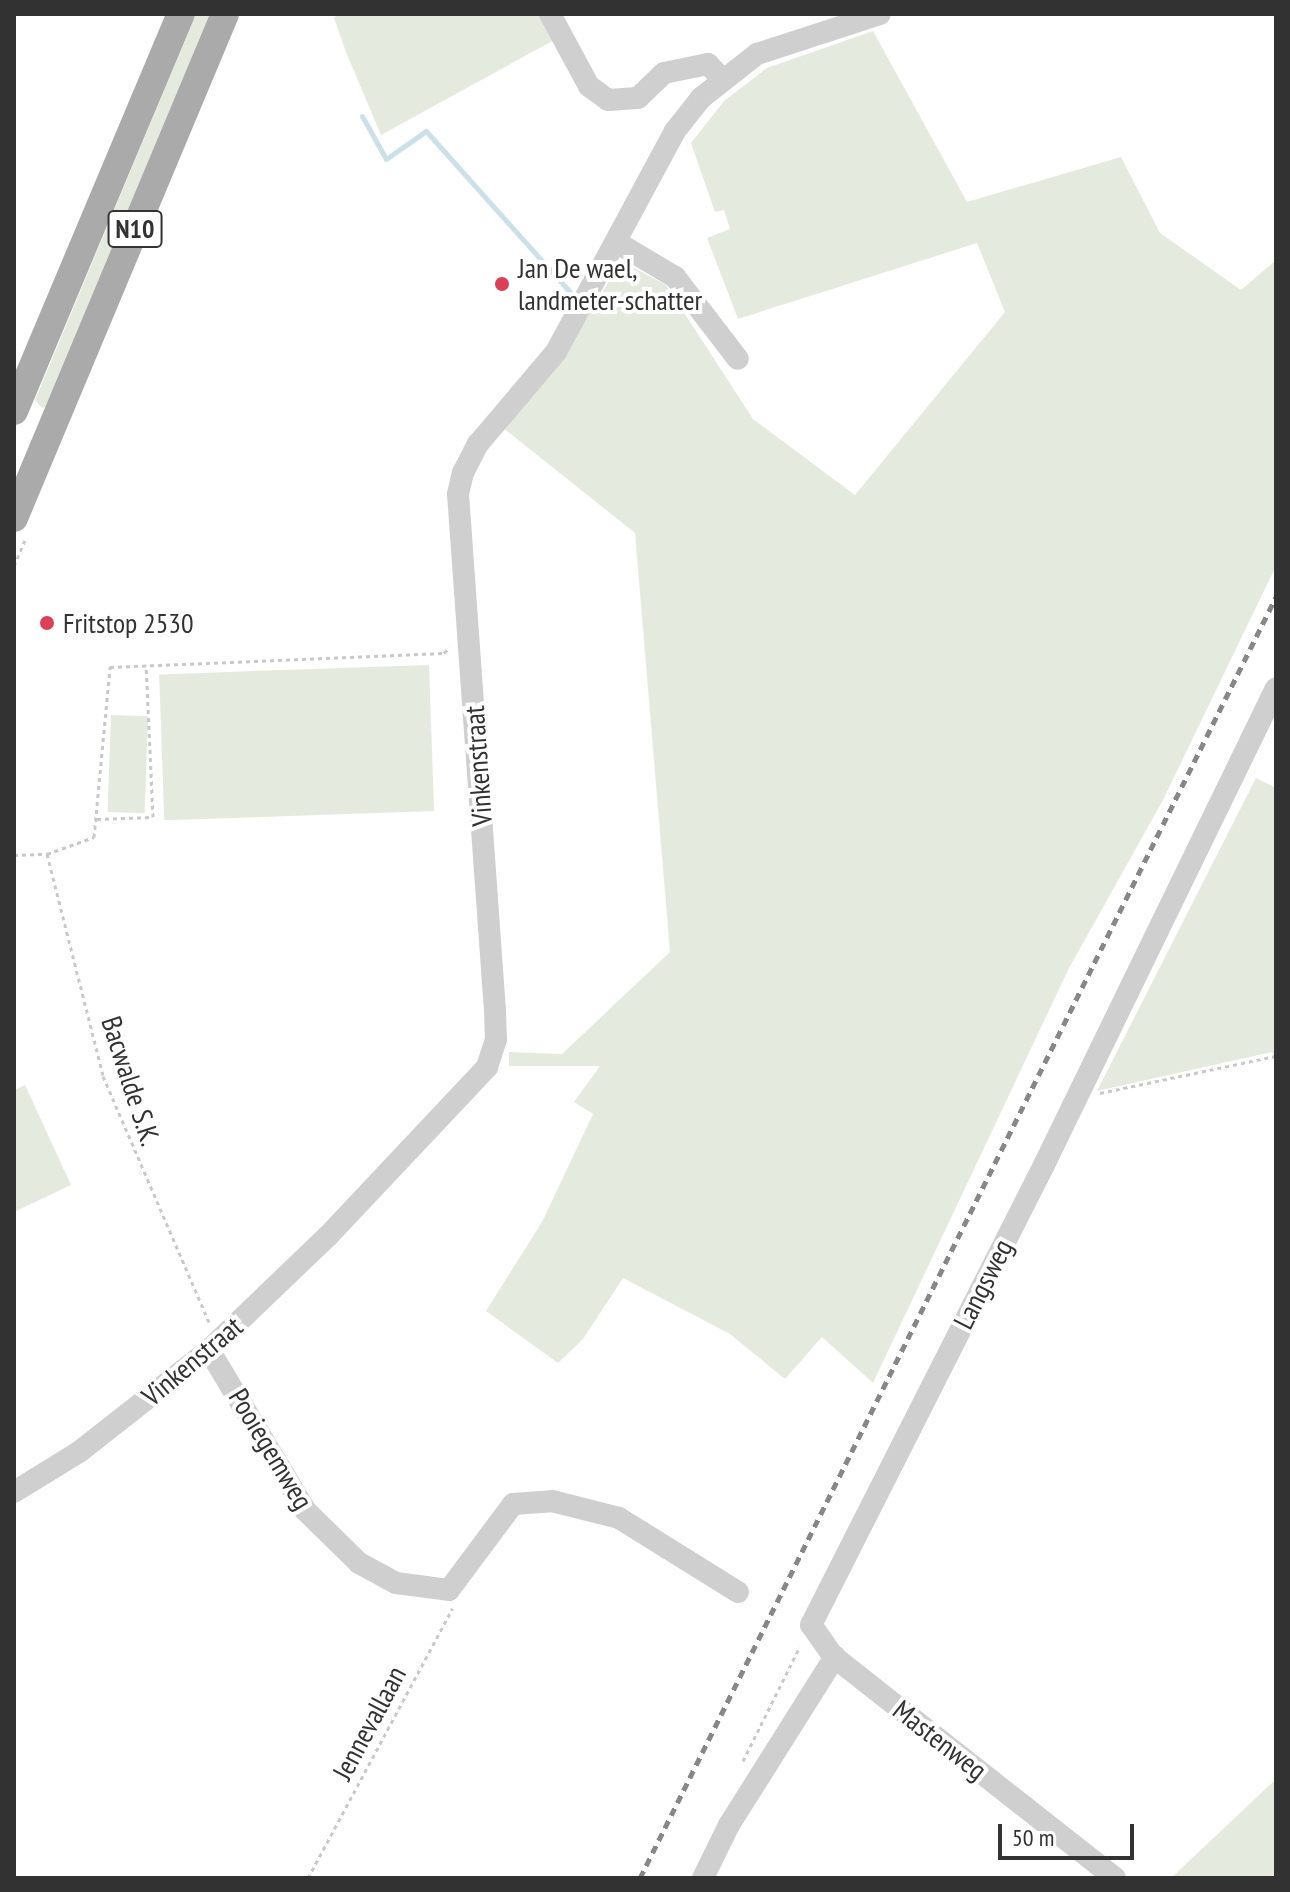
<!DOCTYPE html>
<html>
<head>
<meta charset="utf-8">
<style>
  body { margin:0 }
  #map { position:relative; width:1290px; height:1892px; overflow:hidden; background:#fff; font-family:"PT Sans Narrow",sans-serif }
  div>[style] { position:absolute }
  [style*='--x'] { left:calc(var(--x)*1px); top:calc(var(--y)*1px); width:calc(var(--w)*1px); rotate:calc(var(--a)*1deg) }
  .green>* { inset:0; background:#e5eade; transform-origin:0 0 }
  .stream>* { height:5px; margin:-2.5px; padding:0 2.5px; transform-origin:2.5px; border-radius:2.5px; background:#cce0e9 }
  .path>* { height:3px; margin-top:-1.5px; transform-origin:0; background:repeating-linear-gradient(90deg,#c9c9c9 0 4px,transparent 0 8px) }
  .minor>* { height:22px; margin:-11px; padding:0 11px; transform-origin:11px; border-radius:11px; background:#cfcfcf }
  .major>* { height:28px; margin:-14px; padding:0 14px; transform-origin:14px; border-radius:14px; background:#aaa }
  .rail>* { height:5px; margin-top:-2.5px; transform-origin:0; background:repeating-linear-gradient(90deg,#878787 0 8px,transparent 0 14px) }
  .dots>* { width:22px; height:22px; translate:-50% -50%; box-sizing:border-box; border:4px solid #fff; border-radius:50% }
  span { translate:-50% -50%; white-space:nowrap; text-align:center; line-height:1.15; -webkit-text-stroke:8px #fff; paint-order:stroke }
  .shield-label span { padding:2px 6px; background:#fff; border:2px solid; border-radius:6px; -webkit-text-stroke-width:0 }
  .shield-label { font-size:26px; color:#323232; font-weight:700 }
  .poi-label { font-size:28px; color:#323232 }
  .left { translate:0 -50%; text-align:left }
  .street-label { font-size:28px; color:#323232 }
  .frame { position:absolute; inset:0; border:16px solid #323232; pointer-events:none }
  .scale { position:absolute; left:998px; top:1824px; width:136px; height:36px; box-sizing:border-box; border:4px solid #323232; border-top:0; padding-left:10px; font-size:24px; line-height:28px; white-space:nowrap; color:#323232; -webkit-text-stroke:6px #fff; paint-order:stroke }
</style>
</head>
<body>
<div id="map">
  <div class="green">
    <div style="clip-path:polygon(196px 14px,213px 14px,49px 406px,42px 408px,35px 400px)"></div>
    <div style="clip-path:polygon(339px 14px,544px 14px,556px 39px,381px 135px,346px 52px,334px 18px)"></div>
    <div style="clip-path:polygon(873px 31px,967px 202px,1121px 157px,1160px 233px,1241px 290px,1276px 260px,1276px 566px,1163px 800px,1068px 970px,873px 1383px,822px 1337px,785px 1379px,730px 1334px,623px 1278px,583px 1339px,558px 1363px,486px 1311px,542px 1222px,593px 1114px,574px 1102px,600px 1066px,509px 1066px,509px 1052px,562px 1054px,670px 952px,635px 533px,502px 427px,563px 357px,621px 261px,666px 285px,753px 419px,855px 495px,1005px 312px,977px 243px,738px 319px,707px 238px,730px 229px,724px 210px,715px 212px,691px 143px,724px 101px,767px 68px)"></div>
    <div style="left:429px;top:665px;width:146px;height:270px;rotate:88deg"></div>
    <div style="left:111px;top:715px;width:37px;height:97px;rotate:2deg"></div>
    <div style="clip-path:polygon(1256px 778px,1276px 788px,1276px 1071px,1272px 1052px,1097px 1091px)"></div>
    <div style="clip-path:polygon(25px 1085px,71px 1185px,14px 1212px,14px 1090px)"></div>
    <div style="clip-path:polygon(1276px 1779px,1276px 1878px,1171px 1878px)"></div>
  </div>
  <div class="stream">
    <div style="--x:362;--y:116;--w:49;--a:60.8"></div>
    <div style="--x:386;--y:159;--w:49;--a:-35"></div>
    <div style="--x:426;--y:131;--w:225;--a:48.2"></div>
  </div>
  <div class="path">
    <div style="--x:14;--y:566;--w:28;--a:-67"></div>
    <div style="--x:97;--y:819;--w:56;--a:-2"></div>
    <div style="--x:153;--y:817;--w:152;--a:-92.6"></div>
    <div style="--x:47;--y:854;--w:229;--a:75.8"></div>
    <div style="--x:103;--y:1076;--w:270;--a:66.7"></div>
    <div style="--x:14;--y:855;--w:33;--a:-2"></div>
    <div style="--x:47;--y:854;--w:50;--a:-19.9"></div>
    <div style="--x:94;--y:837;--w:171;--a:-84.6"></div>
    <div style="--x:110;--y:667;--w:334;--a:-2.4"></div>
    <div style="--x:444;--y:653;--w:8;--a:-45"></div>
    <div style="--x:1100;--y:1093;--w:180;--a:-11.9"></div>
    <div style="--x:743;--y:1761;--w:128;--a:-63.6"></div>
    <div style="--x:308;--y:1878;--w:306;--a:-61.8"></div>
  </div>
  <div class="minor">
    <div style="--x:550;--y:14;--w:82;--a:61.6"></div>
    <div style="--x:589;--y:86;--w:24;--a:36"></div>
    <div style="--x:608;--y:100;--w:30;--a:-4"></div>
    <div style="--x:638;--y:98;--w:36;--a:-44"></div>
    <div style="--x:664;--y:73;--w:45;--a:-11.6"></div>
    <div style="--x:708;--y:64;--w:21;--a:47"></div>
    <div style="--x:616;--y:242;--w:69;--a:30.7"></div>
    <div style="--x:675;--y:277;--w:103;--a:52.5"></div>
    <div style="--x:209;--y:1350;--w:187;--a:59"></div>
    <div style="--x:305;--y:1510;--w:76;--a:44.5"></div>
    <div style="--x:359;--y:1563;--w:42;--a:28.4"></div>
    <div style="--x:396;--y:1583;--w:53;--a:7.5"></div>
    <div style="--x:449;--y:1590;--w:107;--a:-53.3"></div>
    <div style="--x:513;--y:1504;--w:39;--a:-4"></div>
    <div style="--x:552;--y:1501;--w:69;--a:14.2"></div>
    <div style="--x:619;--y:1518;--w:140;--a:31.9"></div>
    <div style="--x:14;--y:1492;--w:76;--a:-31.6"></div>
    <div style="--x:79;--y:1452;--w:165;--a:-38.1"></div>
    <div style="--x:209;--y:1350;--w:165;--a:-43.8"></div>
    <div style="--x:328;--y:1236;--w:232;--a:-46.7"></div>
    <div style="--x:487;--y:1067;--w:28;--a:-72"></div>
    <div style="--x:496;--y:1040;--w:29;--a:-92"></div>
    <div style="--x:495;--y:1011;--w:518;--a:-94.09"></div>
    <div style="--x:458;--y:494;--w:22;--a:-77"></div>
    <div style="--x:463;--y:473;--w:33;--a:-63"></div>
    <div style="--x:478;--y:444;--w:121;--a:-49.7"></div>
    <div style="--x:556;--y:352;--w:251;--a:-61.7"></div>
    <div style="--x:675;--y:131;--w:42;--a:-51.8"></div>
    <div style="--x:701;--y:98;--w:71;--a:-38.2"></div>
    <div style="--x:757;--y:54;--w:129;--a:-18"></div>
    <div style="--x:703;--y:1878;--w:59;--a:-63.9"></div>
    <div style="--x:729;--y:1825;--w:199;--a:-57.8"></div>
    <div style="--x:1115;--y:1878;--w:359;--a:-141.8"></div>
    <div style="--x:833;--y:1656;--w:38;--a:-125"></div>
    <div style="--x:811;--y:1625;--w:516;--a:-63.14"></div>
    <div style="--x:1044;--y:1165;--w:530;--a:-64.06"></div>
  </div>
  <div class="major">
    <div style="--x:14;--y:411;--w:431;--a:-67.2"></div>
    <div style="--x:14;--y:518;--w:546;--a:-67.28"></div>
  </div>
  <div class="rail">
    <div style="--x:640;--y:1878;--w:1430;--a:-63.6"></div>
  </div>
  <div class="dots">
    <div style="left:502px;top:284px;background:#db4156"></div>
    <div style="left:47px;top:623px;background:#db4156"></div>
  </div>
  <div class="shield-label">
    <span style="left:135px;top:229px">N10</span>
  </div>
  <div class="poi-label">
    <span class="left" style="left:518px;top:284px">Jan De wael,<br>landmeter-schatter</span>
    <span class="left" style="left:63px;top:623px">Fritstop 2530</span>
  </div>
  <div class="street-label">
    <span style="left:478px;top:766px;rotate:-94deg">Vinkenstraat</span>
    <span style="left:131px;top:1081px;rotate:72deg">Bacwalde S.K.</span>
    <span style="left:983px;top:1284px;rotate:-63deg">Langsweg</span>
    <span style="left:192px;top:1361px;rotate:-40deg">Vinkenstraat</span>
    <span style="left:271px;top:1449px;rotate:59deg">Pooiegemweg</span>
    <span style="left:369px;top:1723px;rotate:-62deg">Jennevallaan</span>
    <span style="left:940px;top:1740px;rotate:38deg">Mastenweg</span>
  </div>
  <div class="frame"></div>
  <div class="scale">50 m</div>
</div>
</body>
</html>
